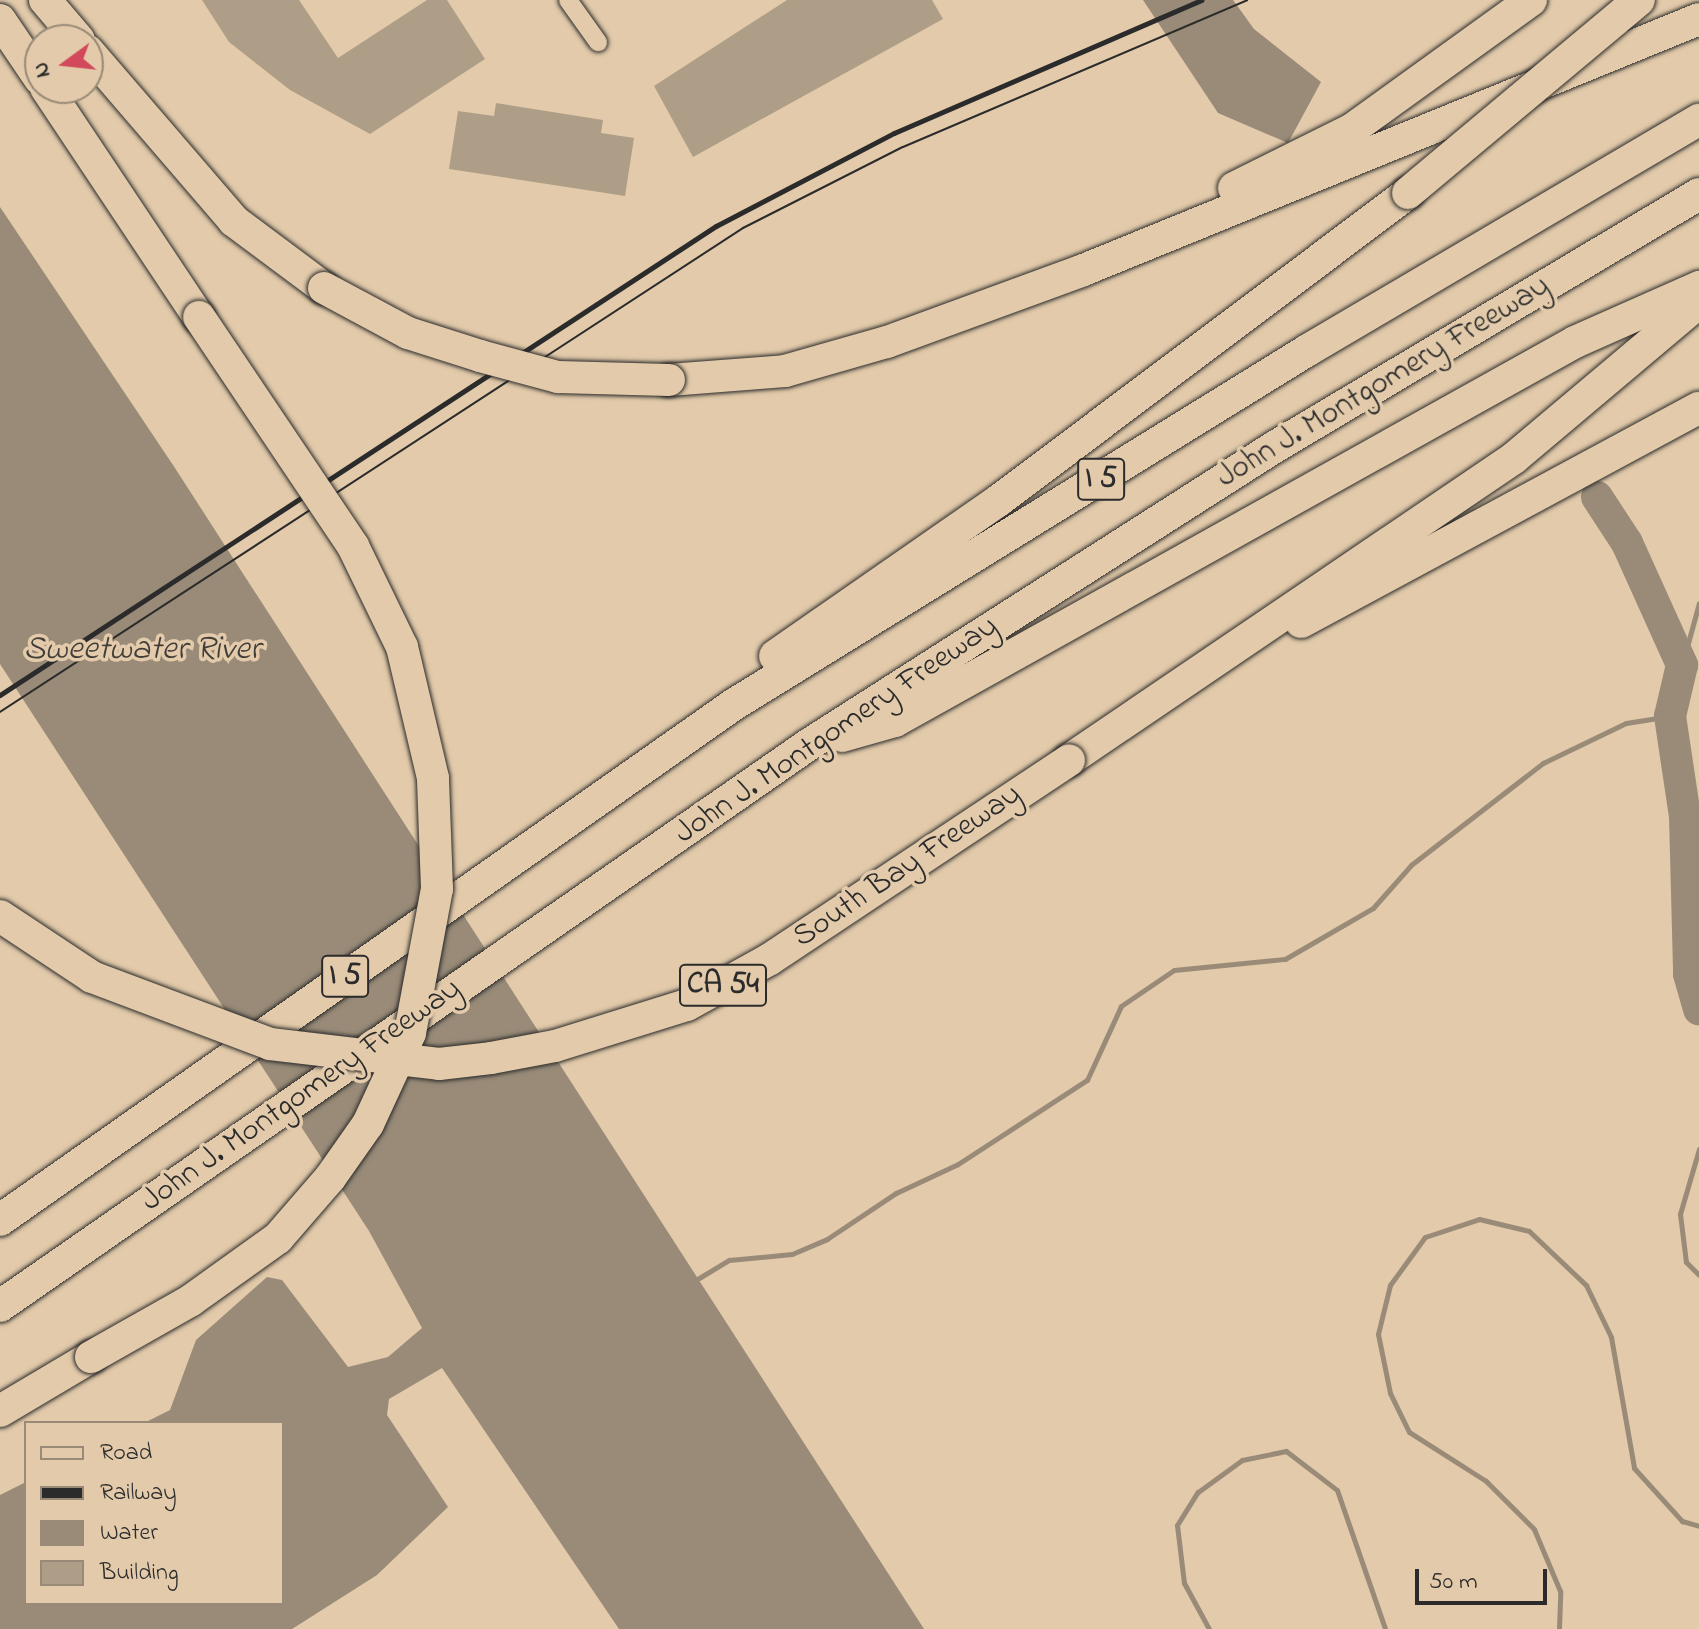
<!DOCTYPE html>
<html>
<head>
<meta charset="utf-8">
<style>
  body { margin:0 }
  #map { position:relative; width:1699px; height:1629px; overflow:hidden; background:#e2caaa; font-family:"Indie Flower",sans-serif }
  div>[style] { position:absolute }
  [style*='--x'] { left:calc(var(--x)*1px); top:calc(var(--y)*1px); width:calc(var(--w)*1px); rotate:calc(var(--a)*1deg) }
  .water>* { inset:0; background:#998b78 }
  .stream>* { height:5px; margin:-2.5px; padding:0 2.5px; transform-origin:2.5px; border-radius:2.5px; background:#998b78 }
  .river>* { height:32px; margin:-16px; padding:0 16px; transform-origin:16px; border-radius:16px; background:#998b78 }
  .building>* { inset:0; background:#af9e87 }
  .roads { filter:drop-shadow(0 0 2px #2b2b2b) drop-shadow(0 0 2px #2b2b2b) }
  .street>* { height:18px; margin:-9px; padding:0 9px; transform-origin:9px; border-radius:9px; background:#e2caaa }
  .highway>* { height:32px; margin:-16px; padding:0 16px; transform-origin:16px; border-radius:16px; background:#e2caaa }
  .tram>* { height:2px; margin:-1px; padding:0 1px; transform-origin:1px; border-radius:1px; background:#2b2b2b }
  .rail>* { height:5px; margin:-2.5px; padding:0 2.5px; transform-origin:2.5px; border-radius:2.5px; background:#2b2b2b }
  .bridges { filter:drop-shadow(0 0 2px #2b2b2b) drop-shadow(0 0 2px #2b2b2b) }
  .highway-bridge>* { height:32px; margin:-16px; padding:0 16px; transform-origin:16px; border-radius:16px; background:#e2caaa }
  span { translate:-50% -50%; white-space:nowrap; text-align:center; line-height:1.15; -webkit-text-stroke:7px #e2caaa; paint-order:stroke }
  .shield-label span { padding:2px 6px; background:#e2caaa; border:2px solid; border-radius:6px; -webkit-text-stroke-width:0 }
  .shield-label { font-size:30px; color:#2b2b2b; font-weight:700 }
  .street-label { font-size:32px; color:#2b2b2b }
  .water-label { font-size:34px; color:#413e3a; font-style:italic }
  .legend { position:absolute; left:24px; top:1421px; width:260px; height:184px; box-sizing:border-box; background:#e2caaa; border:2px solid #998a77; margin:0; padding:10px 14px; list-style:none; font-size:24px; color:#2b2b2b }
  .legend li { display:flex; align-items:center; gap:16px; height:40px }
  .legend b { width:40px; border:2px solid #998a77 }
  .north { position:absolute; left:24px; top:24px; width:80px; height:80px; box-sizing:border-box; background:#e2caaa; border:2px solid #998a77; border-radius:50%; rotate:255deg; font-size:22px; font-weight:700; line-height:32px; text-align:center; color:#2b2b2b }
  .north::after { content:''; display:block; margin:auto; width:28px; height:36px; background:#d1495b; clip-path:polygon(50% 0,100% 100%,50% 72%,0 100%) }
  .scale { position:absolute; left:1415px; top:1569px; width:132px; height:36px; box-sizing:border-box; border:4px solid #2b2b2b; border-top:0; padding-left:10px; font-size:24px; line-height:28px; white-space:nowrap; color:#2b2b2b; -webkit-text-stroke:6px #e2caaa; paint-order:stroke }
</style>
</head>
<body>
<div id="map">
  <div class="water">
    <div style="clip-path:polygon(1143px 0,1233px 0,1254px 29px,1321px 82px,1288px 143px,1218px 113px)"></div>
    <div style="clip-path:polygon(0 207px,173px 465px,924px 1629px,619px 1629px,442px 1368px,389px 1399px,387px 1415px,448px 1507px,377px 1575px,292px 1629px,0 1629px,0 1495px,26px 1482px,26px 1603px,282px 1603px,282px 1423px,144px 1423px,170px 1410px,196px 1340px,267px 1277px,282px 1280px,348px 1367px,388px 1357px,422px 1328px,369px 1231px,0 664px)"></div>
  </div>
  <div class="stream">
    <div style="--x:1682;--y:665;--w:64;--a:-74.7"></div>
    <div style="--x:1699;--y:1149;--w:68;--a:106.3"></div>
    <div style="--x:1680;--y:1214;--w:48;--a:82.9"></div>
    <div style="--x:1686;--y:1262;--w:18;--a:45"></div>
    <div style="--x:699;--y:1278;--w:35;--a:-31"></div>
    <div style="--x:729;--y:1260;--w:63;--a:-5.4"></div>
    <div style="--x:792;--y:1254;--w:38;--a:-23"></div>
    <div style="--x:827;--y:1239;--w:83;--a:-33.7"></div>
    <div style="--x:896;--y:1193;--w:68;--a:-25.1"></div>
    <div style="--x:958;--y:1164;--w:154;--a:-33.1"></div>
    <div style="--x:1087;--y:1080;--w:81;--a:-65.3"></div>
    <div style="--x:1121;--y:1006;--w:64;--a:-34.2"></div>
    <div style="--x:1174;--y:970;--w:112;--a:-5.7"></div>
    <div style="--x:1285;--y:959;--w:102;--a:-30.1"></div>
    <div style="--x:1373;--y:908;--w:57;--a:-48.5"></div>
    <div style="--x:1411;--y:865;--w:167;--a:-37.7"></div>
    <div style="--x:1543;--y:763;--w:92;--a:-25.7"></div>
    <div style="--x:1626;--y:723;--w:45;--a:-9"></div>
    <div style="--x:1209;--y:1629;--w:52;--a:-118.5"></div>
    <div style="--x:1184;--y:1583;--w:58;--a:-96.9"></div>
    <div style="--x:1177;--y:1525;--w:39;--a:-58"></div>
    <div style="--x:1198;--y:1492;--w:54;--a:-36"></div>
    <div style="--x:1242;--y:1460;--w:45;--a:-11.6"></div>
    <div style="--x:1286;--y:1451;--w:64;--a:37.4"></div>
    <div style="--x:1337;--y:1490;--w:147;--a:70.9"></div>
    <div style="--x:1559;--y:1629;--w:38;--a:-88"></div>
    <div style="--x:1560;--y:1591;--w:67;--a:-112.8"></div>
    <div style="--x:1534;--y:1529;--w:68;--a:-135"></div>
    <div style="--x:1486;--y:1481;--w:91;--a:-147.5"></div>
    <div style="--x:1409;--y:1432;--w:43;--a:-116"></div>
    <div style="--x:1390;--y:1393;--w:60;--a:-101.5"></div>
    <div style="--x:1378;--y:1334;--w:50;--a:-76.2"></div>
    <div style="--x:1390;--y:1285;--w:59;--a:-53.9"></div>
    <div style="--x:1425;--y:1237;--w:57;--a:-18.4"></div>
    <div style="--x:1479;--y:1219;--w:51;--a:13.5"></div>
    <div style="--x:1529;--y:1231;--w:79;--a:43.5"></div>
    <div style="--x:1586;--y:1285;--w:58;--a:64.3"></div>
    <div style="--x:1611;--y:1337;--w:133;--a:80"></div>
    <div style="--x:1634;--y:1468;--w:72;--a:47.8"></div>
    <div style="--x:1682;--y:1521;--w:18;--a:16"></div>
  </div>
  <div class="river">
    <div style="--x:1597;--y:497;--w:55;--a:56.9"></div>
    <div style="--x:1627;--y:543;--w:134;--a:65.7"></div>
    <div style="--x:1682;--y:665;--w:52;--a:103.2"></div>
    <div style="--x:1670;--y:716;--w:101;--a:81.5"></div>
    <div style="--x:1685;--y:816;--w:158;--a:88.5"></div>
    <div style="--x:1689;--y:974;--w:37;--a:74"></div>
  </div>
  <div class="building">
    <div style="clip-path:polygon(202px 0,299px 0,338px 58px,427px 0,447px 0,485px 59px,370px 134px,290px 90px,229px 42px)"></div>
    <div style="clip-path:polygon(787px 0,932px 0,943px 19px,693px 157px,654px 86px)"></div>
    <div style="clip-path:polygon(496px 103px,603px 120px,601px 133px,634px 138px,625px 196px,449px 169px,458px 111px,494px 116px)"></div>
  </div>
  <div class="roads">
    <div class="street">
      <div style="--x:568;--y:0;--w:52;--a:54.5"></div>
    </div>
    <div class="highway">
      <div style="--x:45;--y:0;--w:52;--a:49.6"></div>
      <div style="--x:0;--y:20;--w:71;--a:55.9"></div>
      <div style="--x:88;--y:51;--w:224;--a:49.3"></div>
      <div style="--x:234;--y:221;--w:112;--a:36.7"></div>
      <div style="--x:46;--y:88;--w:275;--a:56.3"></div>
      <div style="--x:1234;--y:188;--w:131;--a:-26.4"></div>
      <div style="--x:1351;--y:130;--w:222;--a:-35.8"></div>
      <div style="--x:669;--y:380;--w:116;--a:-4.4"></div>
      <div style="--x:785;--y:371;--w:106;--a:-15.9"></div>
      <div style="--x:887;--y:342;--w:207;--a:-20.1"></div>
      <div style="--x:1081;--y:271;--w:667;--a:-22.18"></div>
      <div style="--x:1301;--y:622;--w:452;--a:-28.3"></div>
      <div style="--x:775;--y:656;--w:272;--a:-34.8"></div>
      <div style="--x:998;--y:501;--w:513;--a:-36.91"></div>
      <div style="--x:842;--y:736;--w:55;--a:-15.8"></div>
      <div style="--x:895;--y:721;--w:778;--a:-29.13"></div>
      <div style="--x:1575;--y:342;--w:136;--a:-23.9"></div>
      <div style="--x:1069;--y:760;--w:538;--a:-34.16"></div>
      <div style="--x:1514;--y:458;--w:242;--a:-40.1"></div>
      <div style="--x:0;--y:1220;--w:896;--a:-35.09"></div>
      <div style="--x:733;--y:705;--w:676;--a:-31.69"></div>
      <div style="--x:1308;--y:350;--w:454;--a:-30.5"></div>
      <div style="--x:0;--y:1306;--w:984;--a:-34.77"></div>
      <div style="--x:808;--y:745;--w:552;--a:-32.57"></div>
      <div style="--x:1273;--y:448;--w:496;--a:-30.8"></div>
      <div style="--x:0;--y:1411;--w:106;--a:-30.7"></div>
    </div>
  </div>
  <div class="tram">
    <div style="--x:0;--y:712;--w:887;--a:-33.08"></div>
    <div style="--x:743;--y:228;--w:179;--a:-26.9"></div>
    <div style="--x:903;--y:147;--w:374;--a:-23.1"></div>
  </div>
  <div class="rail">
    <div style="--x:0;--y:695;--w:856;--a:-33.23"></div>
    <div style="--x:716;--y:226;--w:201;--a:-27.6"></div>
    <div style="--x:894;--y:133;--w:335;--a:-23.4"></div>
  </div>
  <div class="bridges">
    <div class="highway-bridge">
      <div style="--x:1408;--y:193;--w:301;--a:-39.9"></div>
      <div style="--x:324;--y:288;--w:95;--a:28.2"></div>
      <div style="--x:408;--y:333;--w:76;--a:17.7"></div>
      <div style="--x:480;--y:356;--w:81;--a:15.1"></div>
      <div style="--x:558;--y:377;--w:111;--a:1.5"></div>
      <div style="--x:0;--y:916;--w:110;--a:33.5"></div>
      <div style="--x:92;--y:977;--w:190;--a:20.6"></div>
      <div style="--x:270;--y:1044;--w:170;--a:6.7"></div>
      <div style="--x:439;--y:1064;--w:52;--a:-6.6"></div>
      <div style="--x:491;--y:1058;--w:65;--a:-10.6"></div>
      <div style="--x:555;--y:1046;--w:138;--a:-17.3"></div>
      <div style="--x:687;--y:1005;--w:95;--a:-29"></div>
      <div style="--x:770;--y:959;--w:359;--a:-33.6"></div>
      <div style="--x:91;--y:1357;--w:114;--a:-29.5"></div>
      <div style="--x:190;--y:1301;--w:108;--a:-35.6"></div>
      <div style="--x:278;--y:1238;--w:79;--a:-49.1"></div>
      <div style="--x:330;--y:1178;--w:66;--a:-54.9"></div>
      <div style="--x:368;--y:1124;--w:100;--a:-65.2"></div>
      <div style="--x:410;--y:1033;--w:147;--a:-79.4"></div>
      <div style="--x:437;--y:889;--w:111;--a:-92.1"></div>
      <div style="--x:433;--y:778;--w:135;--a:-103.3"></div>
      <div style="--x:402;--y:647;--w:112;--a:-115.9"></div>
      <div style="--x:353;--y:546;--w:276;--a:-123.9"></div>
    </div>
  </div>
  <div class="shield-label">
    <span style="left:1101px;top:479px">I 5</span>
    <span style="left:345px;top:976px">I 5</span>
    <span style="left:723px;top:985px">CA 54</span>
  </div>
  <div class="street-label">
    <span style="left:1384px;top:383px;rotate:-31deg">John J. Montgomery Freeway</span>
    <span style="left:837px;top:731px;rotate:-34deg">John J. Montgomery Freeway</span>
    <span style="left:908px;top:867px;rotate:-34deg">South Bay Freeway</span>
    <span style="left:302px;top:1096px;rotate:-35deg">John J. Montgomery Freeway</span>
  </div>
  <div class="water-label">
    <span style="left:142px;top:651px">Sweetwater River</span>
  </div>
  <ul class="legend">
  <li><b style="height:10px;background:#e2caaa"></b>Road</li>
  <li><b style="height:10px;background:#2b2b2b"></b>Railway</li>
  <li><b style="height:22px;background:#998b78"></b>Water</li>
  <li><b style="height:22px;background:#af9e87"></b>Building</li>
  </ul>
  <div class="north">N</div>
  <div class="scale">50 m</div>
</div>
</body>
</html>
